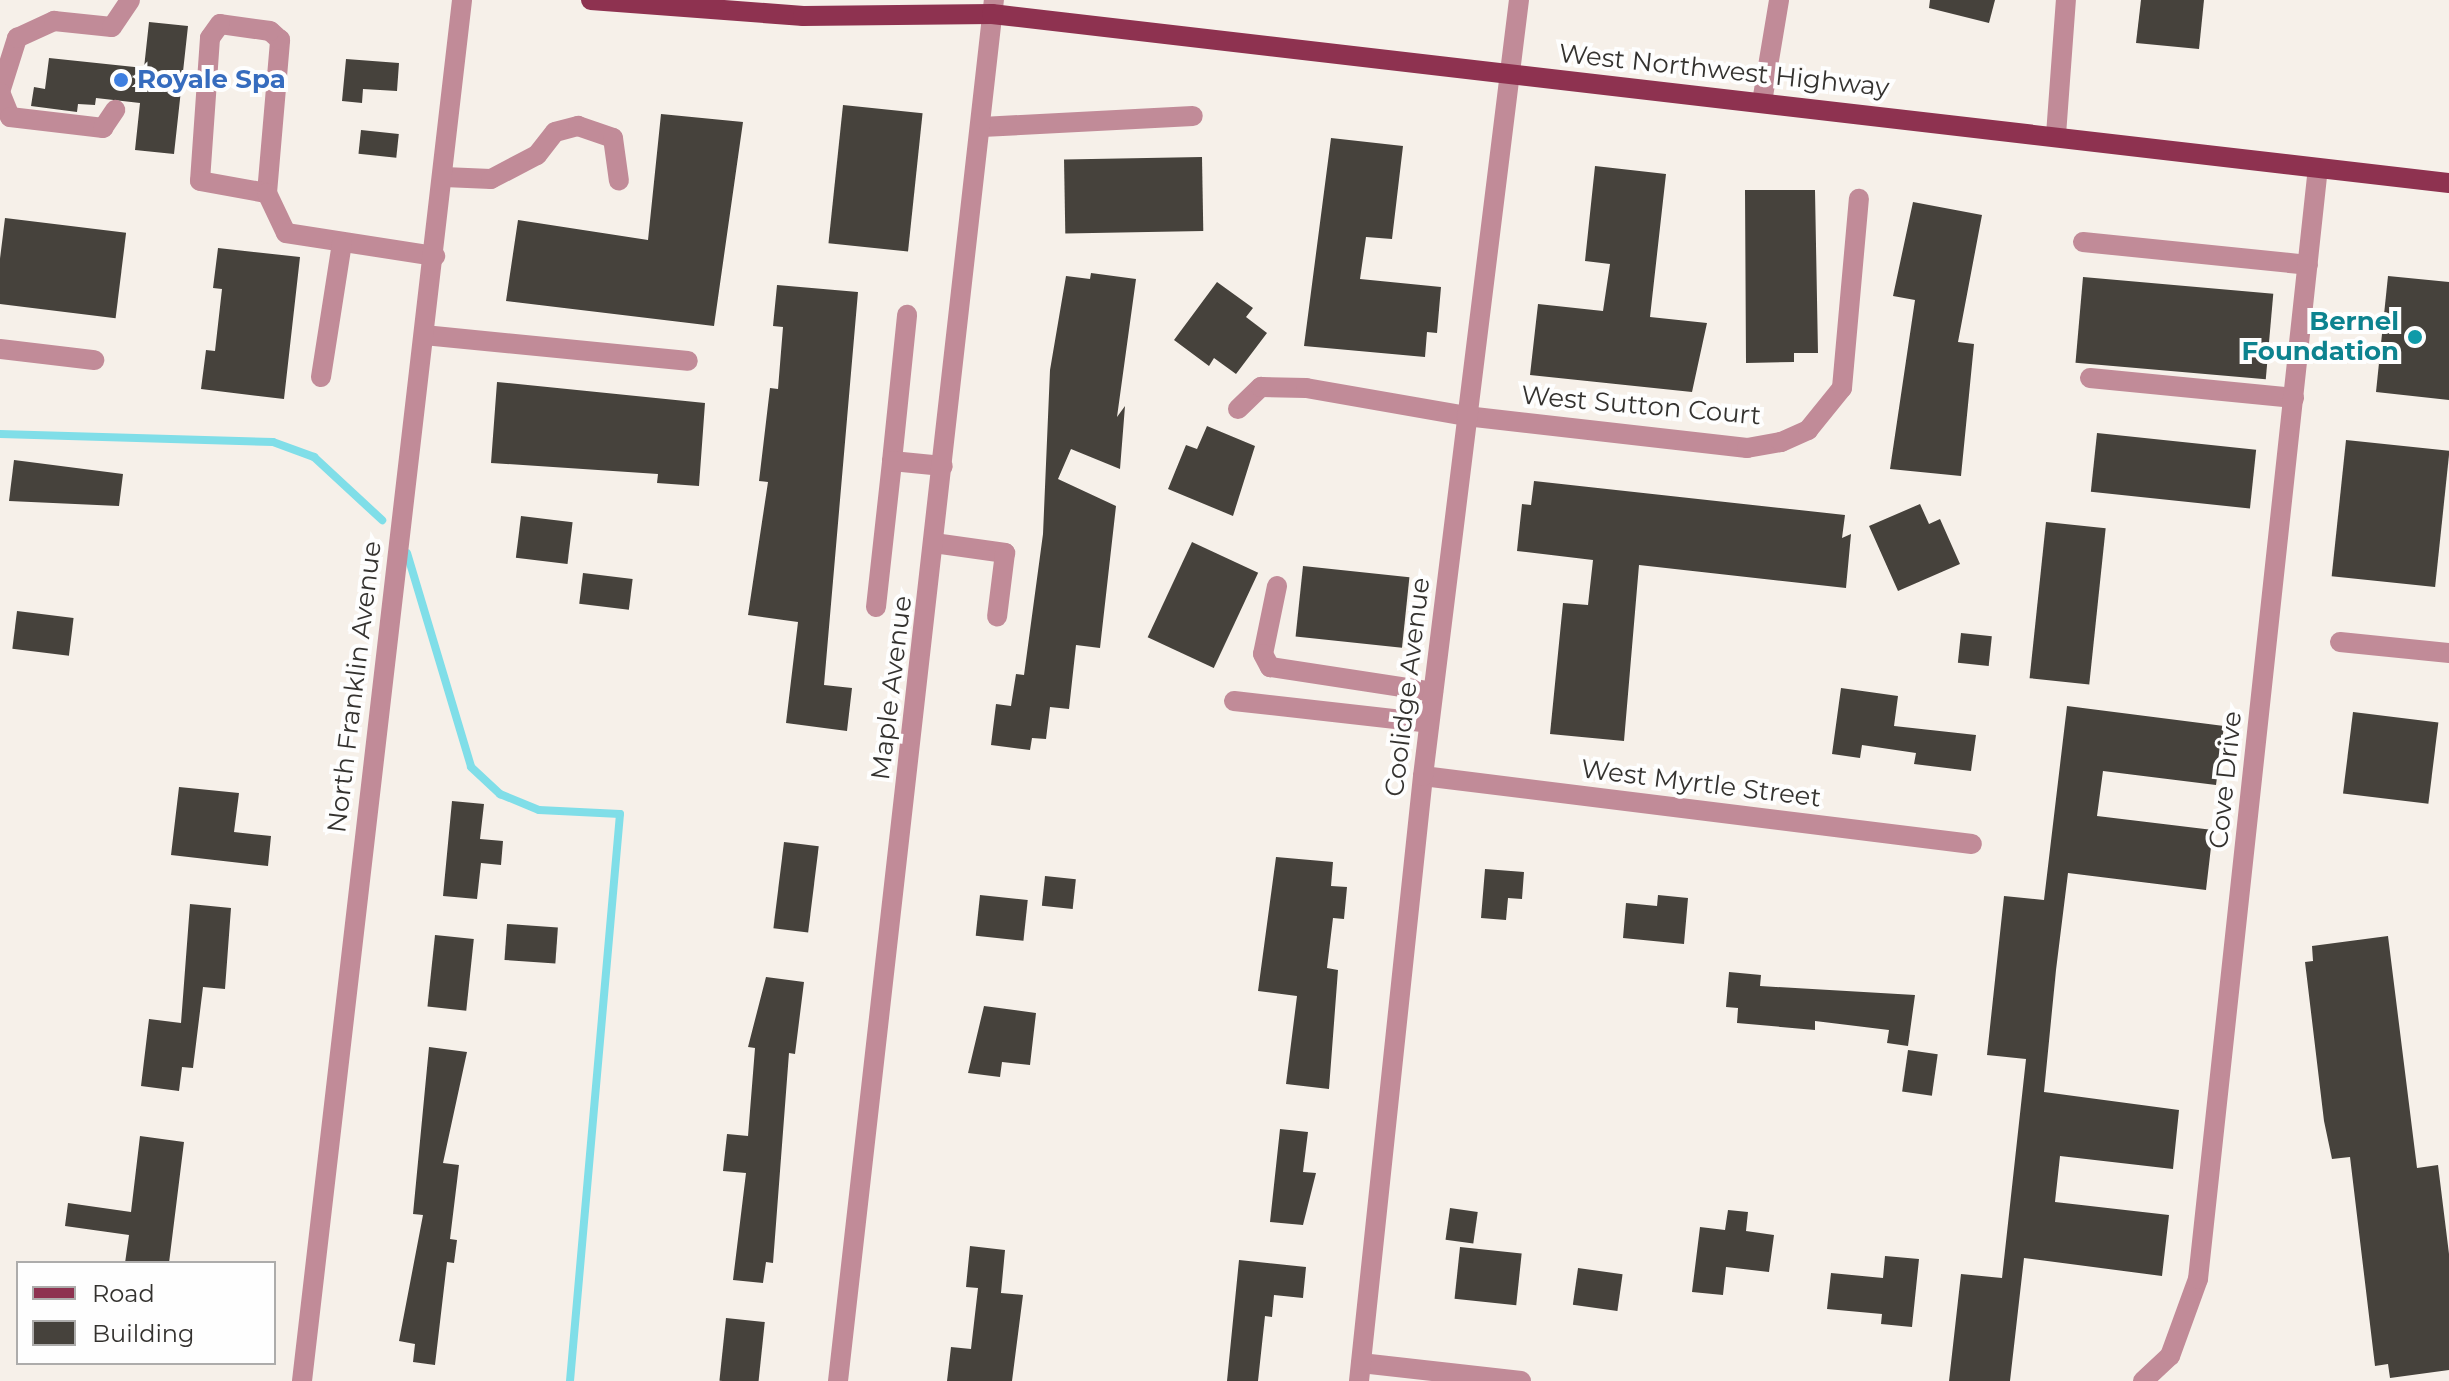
<!DOCTYPE html>
<html>
<head>
<meta charset="utf-8">
<style>
  body { margin:0 }
  #map { position:relative; width:2449px; height:1381px; overflow:hidden; background:#f6f0e9; font-family:Montserrat,sans-serif }
  div>[style] { position:absolute }
  [style*='--x'] { left:calc(var(--x)*1px); top:calc(var(--y)*1px); width:calc(var(--w)*1px); rotate:calc(var(--a)*1deg) }
  .stream>* { height:8px; margin:-4px; padding:0 4px; transform-origin:4px; border-radius:4px; background:#80dee8 }
  .building>* { inset:0; background:#46423c; transform-origin:0 0 }
  .minor>* { height:20px; margin:-10px; padding:0 10px; transform-origin:10px; border-radius:10px; background:#c18b98 }
  .major>* { height:20px; margin:-10px; padding:0 10px; transform-origin:10px; border-radius:10px; background:#8e3250 }
  .dots>* { width:22px; height:22px; translate:-50% -50%; box-sizing:border-box; border:4px solid #fefefe; border-radius:50% }
  span { translate:-50% -50%; white-space:nowrap; text-align:center; line-height:1.15; -webkit-text-stroke:8px #fefefe; paint-order:stroke }
  .street-label { font-size:26px; color:#34322f }
  .shop-label { font-size:26px; color:#366cbe; font-weight:700 }
  .left { translate:0 -50%; text-align:left }
  .culture-label { font-size:26px; color:#0d838f; font-weight:700 }
  .right { translate:-100% -50%; text-align:right }
  .legend { position:absolute; left:16px; top:1261px; width:260px; height:104px; box-sizing:border-box; background:#fefefe; border:2px solid #adacab; margin:0; padding:10px 14px; list-style:none; font-size:24px; color:#34322f }
  .legend li { display:flex; align-items:center; gap:16px; height:40px }
  .legend b { width:40px; border:2px solid #adacab }
</style>
</head>
<body>
<div id="map">
  <div class="stream">
    <div style="--x:0;--y:434;--w:273;--a:1.7"></div>
    <div style="--x:273;--y:442;--w:44;--a:20.1"></div>
    <div style="--x:314;--y:457;--w:93;--a:42.8"></div>
    <div style="--x:407;--y:553;--w:223;--a:73.3"></div>
    <div style="--x:471;--y:767;--w:40;--a:43"></div>
    <div style="--x:500;--y:794;--w:42;--a:22.3"></div>
    <div style="--x:539;--y:810;--w:81;--a:2.8"></div>
    <div style="--x:620;--y:814;--w:569;--a:95.04"></div>
  </div>
  <div class="building">
    <div style="clip-path:polygon(1930px 0,1995px 0,1989px 23px,1929px 8px)"></div>
    <div style="clip-path:polygon(2141px 0,2204px 0,2199px 49px,2136px 43px)"></div>
    <div style="clip-path:polygon(149px 22px,188px 26px,174px 154px,135px 150px,140px 103px,96px 98px,95px 105px,78px 104px,77px 112px,31px 106px,34px 87px,45px 89px,49px 58px,144px 68px)"></div>
    <div style="clip-path:polygon(346px 59px,399px 63px,397px 91px,363px 89px,362px 103px,342px 101px)"></div>
    <div style="left:843px;top:105px;width:80px;height:139px;rotate:6deg"></div>
    <div style="clip-path:polygon(661px 114px,743px 122px,714px 326px,506px 301px,518px 220px,648px 240px)"></div>
    <div style="left:361px;top:130px;width:38px;height:24px;rotate:6deg"></div>
    <div style="clip-path:polygon(1331px 138px,1403px 146px,1392px 239px,1366px 237px,1360px 279px,1441px 287px,1437px 333px,1427px 332px,1425px 357px,1304px 346px)"></div>
    <div style="left:1202px;top:157px;width:74px;height:138px;rotate:89deg"></div>
    <div style="clip-path:polygon(1595px 166px,1666px 174px,1650px 317px,1707px 323px,1692px 392px,1530px 375px,1538px 304px,1603px 311px,1610px 264px,1585px 261px)"></div>
    <div style="clip-path:polygon(1745px 190px,1815px 190px,1818px 353px,1794px 353px,1794px 362px,1746px 363px)"></div>
    <div style="clip-path:polygon(1913px 202px,1982px 215px,1958px 342px,1974px 344px,1961px 476px,1890px 469px,1915px 300px,1893px 296px)"></div>
    <div style="left:5px;top:218px;width:122px;height:86px;rotate:7deg"></div>
    <div style="clip-path:polygon(218px 248px,300px 257px,284px 399px,201px 389px,206px 350px,215px 351px,222px 289px,213px 288px)"></div>
    <div style="clip-path:polygon(1091px 273px,1136px 279px,1117px 417px,1125px 406px,1120px 469px,1071px 449px,1058px 479px,1116px 506px,1100px 648px,1076px 645px,1069px 709px,1050px 707px,1046px 739px,1032px 738px,1030px 750px,991px 745px,996px 704px,1011px 706px,1016px 674px,1024px 675px,1043px 534px,1050px 370px,1066px 276px,1090px 279px)"></div>
    <div style="clip-path:polygon(2388px 276px,2449px 282px,2449px 400px,2376px 392px)"></div>
    <div style="left:2083px;top:277px;width:191px;height:86px;rotate:5deg"></div>
    <div style="clip-path:polygon(1217px 282px,1253px 308px,1246px 317px,1267px 333px,1236px 374px,1214px 358px,1209px 366px,1174px 340px)"></div>
    <div style="clip-path:polygon(777px 285px,858px 292px,824px 685px,852px 688px,847px 731px,786px 723px,798px 622px,748px 615px,768px 482px,759px 481px,770px 388px,778px 389px,783px 327px,773px 326px)"></div>
    <div style="clip-path:polygon(497px 382px,705px 403px,699px 486px,657px 483px,658px 474px,491px 463px)"></div>
    <div style="clip-path:polygon(1207px 426px,1255px 446px,1233px 516px,1168px 489px,1186px 445px,1197px 449px)"></div>
    <div style="left:2097px;top:433px;width:160px;height:59px;rotate:6deg"></div>
    <div style="left:2346px;top:440px;width:104px;height:137px;rotate:6deg"></div>
    <div style="clip-path:polygon(14px 460px,123px 474px,119px 506px,9px 501px)"></div>
    <div style="clip-path:polygon(1534px 481px,1845px 515px,1842px 538px,1851px 534px,1846px 588px,1639px 565px,1624px 741px,1550px 734px,1563px 603px,1588px 605px,1593px 560px,1517px 551px,1522px 504px,1531px 505px)"></div>
    <div style="clip-path:polygon(1920px 504px,1929px 524px,1940px 519px,1960px 564px,1898px 591px,1869px 526px)"></div>
    <div style="left:521px;top:516px;width:52px;height:42px;rotate:7deg"></div>
    <div style="left:2046px;top:522px;width:60px;height:157px;rotate:6deg"></div>
    <div style="left:1192px;top:542px;width:73px;height:105px;rotate:25deg"></div>
    <div style="left:1303px;top:566px;width:107px;height:71px;rotate:6deg"></div>
    <div style="left:583px;top:573px;width:50px;height:31px;rotate:7deg"></div>
    <div style="left:17px;top:611px;width:57px;height:38px;rotate:7deg"></div>
    <div style="left:1961px;top:633px;width:31px;height:30px;rotate:6deg"></div>
    <div style="clip-path:polygon(1841px 688px,1898px 696px,1894px 726px,1976px 735px,1971px 771px,1914px 764px,1916px 753px,1862px 745px,1860px 758px,1832px 754px)"></div>
    <div style="clip-path:polygon(2067px 706px,2224px 726px,2216px 785px,2103px 771px,2097px 816px,2213px 830px,2206px 890px,2068px 873px,2056px 970px,2044px 1092px,2179px 1110px,2173px 1169px,2060px 1156px,2055px 1202px,2169px 1215px,2162px 1276px,2024px 1258px,2010px 1381px,1949px 1381px,1961px 1274px,2002px 1278px,2026px 1059px,1987px 1055px,2004px 896px,2044px 900px)"></div>
    <div style="left:2353px;top:712px;width:86px;height:82px;rotate:7deg"></div>
    <div style="clip-path:polygon(179px 787px,239px 793px,234px 832px,271px 836px,268px 866px,171px 855px)"></div>
    <div style="clip-path:polygon(452px 801px,484px 804px,480px 839px,503px 841px,501px 865px,481px 863px,477px 899px,443px 896px)"></div>
    <div style="left:784px;top:842px;width:35px;height:87px;rotate:7deg"></div>
    <div style="clip-path:polygon(1276px 857px,1333px 862px,1331px 886px,1347px 887px,1344px 919px,1333px 918px,1327px 968px,1338px 970px,1329px 1089px,1286px 1084px,1297px 996px,1258px 991px)"></div>
    <div style="clip-path:polygon(1485px 869px,1524px 872px,1522px 899px,1508px 898px,1506px 920px,1481px 918px)"></div>
    <div style="left:1045px;top:876px;width:31px;height:30px;rotate:6deg"></div>
    <div style="left:980px;top:895px;width:48px;height:41px;rotate:6deg"></div>
    <div style="clip-path:polygon(1658px 895px,1688px 898px,1684px 944px,1623px 938px,1626px 903px,1657px 906px)"></div>
    <div style="clip-path:polygon(190px 904px,231px 908px,225px 989px,203px 987px,193px 1068px,182px 1067px,179px 1091px,141px 1086px,149px 1019px,181px 1023px)"></div>
    <div style="left:507px;top:924px;width:51px;height:36px;rotate:4deg"></div>
    <div style="left:435px;top:935px;width:39px;height:72px;rotate:6deg"></div>
    <div style="clip-path:polygon(2388px 936px,2417px 1168px,2438px 1165px,2449px 1254px,2449px 1370px,2390px 1378px,2388px 1364px,2375px 1366px,2350px 1157px,2332px 1159px,2324px 1121px,2305px 962px,2313px 961px,2312px 946px)"></div>
    <div style="clip-path:polygon(1729px 972px,1761px 975px,1760px 986px,1915px 995px,1908px 1046px,1887px 1043px,1889px 1030px,1815px 1021px,1815px 1030px,1737px 1023px,1738px 1008px,1726px 1007px)"></div>
    <div style="clip-path:polygon(766px 977px,804px 982px,795px 1054px,789px 1053px,773px 1263px,766px 1262px,763px 1283px,733px 1280px,746px 1173px,723px 1171px,727px 1134px,748px 1136px,755px 1048px,748px 1047px)"></div>
    <div style="clip-path:polygon(984px 1006px,1036px 1013px,1030px 1065px,1002px 1062px,1000px 1077px,968px 1073px)"></div>
    <div style="clip-path:polygon(429px 1047px,467px 1052px,443px 1163px,459px 1165px,450px 1239px,457px 1240px,454px 1263px,447px 1262px,435px 1365px,413px 1362px,415px 1344px,399px 1341px,423px 1215px,413px 1214px)"></div>
    <div style="left:1908px;top:1050px;width:30px;height:42px;rotate:8deg"></div>
    <div style="clip-path:polygon(1280px 1129px,1308px 1132px,1303px 1172px,1316px 1173px,1303px 1225px,1270px 1222px)"></div>
    <div style="clip-path:polygon(140px 1136px,184px 1142px,169px 1263px,125px 1263px,129px 1235px,65px 1226px,68px 1203px,131px 1212px)"></div>
    <div style="left:1450px;top:1208px;width:28px;height:32px;rotate:8deg"></div>
    <div style="clip-path:polygon(1728px 1210px,1748px 1212px,1746px 1231px,1774px 1235px,1769px 1272px,1726px 1267px,1723px 1295px,1692px 1292px,1700px 1227px,1725px 1230px)"></div>
    <div style="clip-path:polygon(970px 1246px,1005px 1250px,1001px 1293px,1023px 1295px,1012px 1381px,947px 1381px,951px 1347px,971px 1349px,978px 1288px,966px 1287px)"></div>
    <div style="left:1460px;top:1247px;width:62px;height:52px;rotate:6deg"></div>
    <div style="clip-path:polygon(1885px 1256px,1919px 1259px,1912px 1327px,1881px 1324px,1882px 1314px,1827px 1309px,1831px 1273px,1883px 1278px)"></div>
    <div style="clip-path:polygon(1239px 1260px,1306px 1267px,1303px 1298px,1274px 1295px,1272px 1317px,1265px 1316px,1258px 1381px,1227px 1381px)"></div>
    <div style="left:1578px;top:1268px;width:45px;height:37px;rotate:8deg"></div>
    <div style="left:726px;top:1318px;width:39px;height:63px;rotate:6deg"></div>
  </div>
  <div class="minor">
    <div style="--x:0;--y:92;--w:57;--a:-72.5"></div>
    <div style="--x:17;--y:38;--w:41;--a:-24.7"></div>
    <div style="--x:54;--y:21;--w:58;--a:5.9"></div>
    <div style="--x:112;--y:27;--w:32;--a:-56"></div>
    <div style="--x:0;--y:92;--w:27;--a:68"></div>
    <div style="--x:10;--y:117;--w:94;--a:6.7"></div>
    <div style="--x:103;--y:128;--w:22;--a:-56"></div>
    <div style="--x:1762;--y:102;--w:103;--a:-80.5"></div>
    <div style="--x:982;--y:127;--w:211;--a:-3"></div>
    <div style="--x:2056;--y:135;--w:135;--a:-85.8"></div>
    <div style="--x:444;--y:177;--w:47;--a:2.4"></div>
    <div style="--x:491;--y:179;--w:52;--a:-27.6"></div>
    <div style="--x:537;--y:155;--w:29;--a:-52"></div>
    <div style="--x:555;--y:132;--w:24;--a:-15"></div>
    <div style="--x:578;--y:126;--w:37;--a:19"></div>
    <div style="--x:613;--y:138;--w:43;--a:82.1"></div>
    <div style="--x:267;--y:193;--w:154;--a:-85.1"></div>
    <div style="--x:280;--y:40;--w:13;--a:-138"></div>
    <div style="--x:270;--y:31;--w:50;--a:-172"></div>
    <div style="--x:220;--y:24;--w:17;--a:126"></div>
    <div style="--x:210;--y:38;--w:143;--a:94"></div>
    <div style="--x:200;--y:181;--w:68;--a:10.2"></div>
    <div style="--x:267;--y:193;--w:44;--a:64.6"></div>
    <div style="--x:286;--y:233;--w:151;--a:8.8"></div>
    <div style="--x:2083;--y:242;--w:226;--a:5.8"></div>
    <div style="--x:424;--y:335;--w:265;--a:5.6"></div>
    <div style="--x:0;--y:349;--w:95;--a:6.7"></div>
    <div style="--x:321;--y:377;--w:136;--a:-81.1"></div>
    <div style="--x:2090;--y:378;--w:205;--a:5.6"></div>
    <div style="--x:1238;--y:409;--w:32;--a:-44"></div>
    <div style="--x:1261;--y:387;--w:45;--a:1.3"></div>
    <div style="--x:1306;--y:388;--w:162;--a:9.9"></div>
    <div style="--x:1466;--y:416;--w:283;--a:6.5"></div>
    <div style="--x:1747;--y:448;--w:35;--a:-10"></div>
    <div style="--x:1781;--y:442;--w:30;--a:-24"></div>
    <div style="--x:1808;--y:430;--w:54;--a:-51"></div>
    <div style="--x:1842;--y:388;--w:190;--a:-84.9"></div>
    <div style="--x:892;--y:461;--w:147;--a:-84.1"></div>
    <div style="--x:934;--y:543;--w:72;--a:8"></div>
    <div style="--x:1005;--y:553;--w:64;--a:97.1"></div>
    <div style="--x:1277;--y:586;--w:69;--a:101.6"></div>
    <div style="--x:1263;--y:654;--w:15;--a:62"></div>
    <div style="--x:1270;--y:667;--w:165;--a:8.7"></div>
    <div style="--x:876;--y:607;--w:147;--a:-83.7"></div>
    <div style="--x:892;--y:461;--w:51;--a:5.6"></div>
    <div style="--x:2340;--y:642;--w:110;--a:5.8"></div>
    <div style="--x:1234;--y:701;--w:196;--a:6.4"></div>
    <div style="--x:1423;--y:776;--w:553;--a:7.06"></div>
    <div style="--x:1361;--y:1363;--w:161;--a:6.4"></div>
    <div style="--x:302;--y:1381;--w:1390;--a:-83.39"></div>
    <div style="--x:838;--y:1381;--w:1390;--a:-83.56"></div>
    <div style="--x:1359;--y:1381;--w:608;--a:-83.96"></div>
    <div style="--x:1423;--y:776;--w:782;--a:-82.95"></div>
    <div style="--x:2143;--y:1381;--w:37;--a:-43"></div>
    <div style="--x:2170;--y:1356;--w:82;--a:-70"></div>
    <div style="--x:2198;--y:1279;--w:1117;--a:-83.84"></div>
  </div>
  <div class="major">
    <div style="--x:591;--y:0;--w:213;--a:4.3"></div>
    <div style="--x:803;--y:16;--w:189;--a:-0.6"></div>
    <div style="--x:992;--y:14;--w:1467;--a:6.62"></div>
  </div>
  <div class="dots">
    <div style="left:121px;top:80px;background:#3f7fe0"></div>
    <div style="left:2415px;top:337px;background:#0f9aa8"></div>
  </div>
  <div class="street-label">
    <span style="left:1724px;top:71px;rotate:6deg">West Northwest Highway</span>
    <span style="left:1641px;top:406px;rotate:5deg">West Sutton Court</span>
    <span style="left:355px;top:687px;rotate:-83deg">North Franklin Avenue</span>
    <span style="left:1408px;top:687px;rotate:-83deg">Coolidge Avenue</span>
    <span style="left:892px;top:688px;rotate:-83deg">Maple Avenue</span>
    <span style="left:2226px;top:780px;rotate:-84deg">Cove Drive</span>
    <span style="left:1701px;top:784px;rotate:7deg">West Myrtle Street</span>
  </div>
  <div class="shop-label">
    <span class="left" style="left:137px;top:80px">Royale Spa</span>
  </div>
  <div class="culture-label">
    <span class="right" style="left:2399px;top:337px">Bernel<br>Foundation</span>
  </div>
  <ul class="legend">
  <li><b style="height:10px;background:#8e3250"></b>Road</li>
  <li><b style="height:22px;background:#46423c"></b>Building</li>
  </ul>
</div>
</body>
</html>
